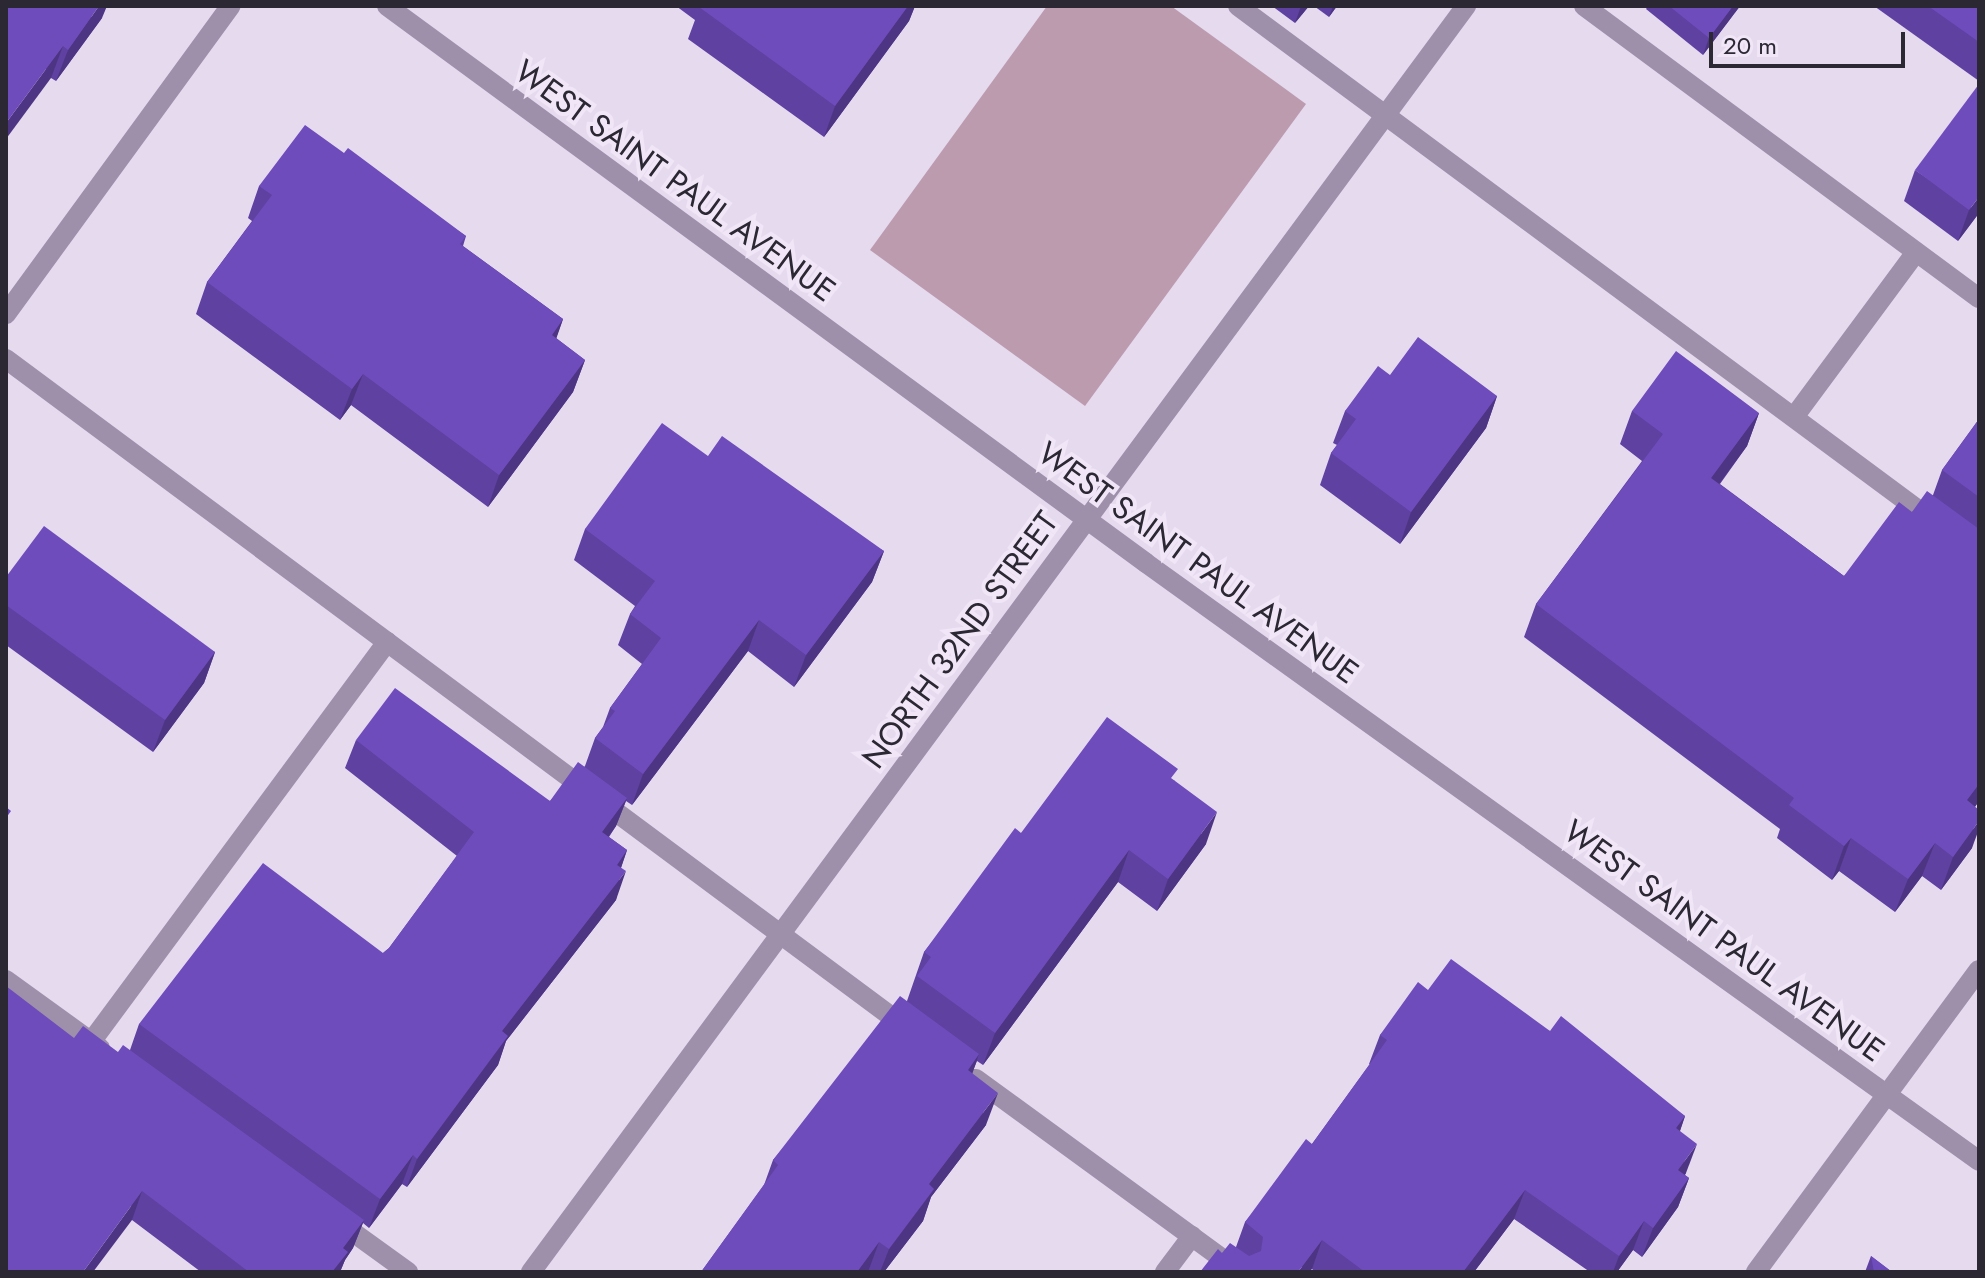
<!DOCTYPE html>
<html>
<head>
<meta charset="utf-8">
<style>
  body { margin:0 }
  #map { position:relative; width:1985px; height:1278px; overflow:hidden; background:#e6daef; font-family:Jost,sans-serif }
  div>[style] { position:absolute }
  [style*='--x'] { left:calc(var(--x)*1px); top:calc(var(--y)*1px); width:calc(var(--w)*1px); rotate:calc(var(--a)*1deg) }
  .green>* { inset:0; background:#bc9baf }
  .minor>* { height:20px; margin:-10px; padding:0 10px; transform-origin:10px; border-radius:10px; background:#9e90ab }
  .wall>* { inset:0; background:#5f41a1 }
  .shaded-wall>* { inset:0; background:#4e3583 }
  .building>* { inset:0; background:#6f4cbb }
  span { translate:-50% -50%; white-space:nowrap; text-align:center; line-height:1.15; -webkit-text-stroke:8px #f0e6f7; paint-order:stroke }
  .street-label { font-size:32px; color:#2b2733 }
  .frame { position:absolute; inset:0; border:8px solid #2b2733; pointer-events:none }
  .scale { position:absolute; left:1709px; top:32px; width:196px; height:36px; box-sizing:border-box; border:4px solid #2b2733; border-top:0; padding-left:10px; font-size:24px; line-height:28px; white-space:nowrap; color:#2b2733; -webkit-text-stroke:6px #f0e6f7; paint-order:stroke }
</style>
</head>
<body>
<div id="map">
  <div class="green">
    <div style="clip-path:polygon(1047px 6px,1171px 6px,1306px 104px,1085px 406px,870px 250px)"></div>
  </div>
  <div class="minor">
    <div style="--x:387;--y:6;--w:941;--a:36.27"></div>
    <div style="--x:1146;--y:563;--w:1025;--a:35.67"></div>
    <div style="--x:1238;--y:6;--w:922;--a:36.53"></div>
    <div style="--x:1584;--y:6;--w:491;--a:36.5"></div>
    <div style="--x:6;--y:314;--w:381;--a:-53.9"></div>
    <div style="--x:6;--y:359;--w:1124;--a:36.6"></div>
    <div style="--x:1794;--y:417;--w:205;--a:-53.5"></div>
    <div style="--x:6;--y:980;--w:116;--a:35.9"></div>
    <div style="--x:91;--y:1042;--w:498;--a:-53.5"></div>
    <div style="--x:976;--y:1079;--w:328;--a:36.1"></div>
    <div style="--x:336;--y:1220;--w:89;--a:35.8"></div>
    <div style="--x:531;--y:1272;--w:1574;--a:-53.55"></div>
    <div style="--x:1165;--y:1272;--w:45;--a:-53.1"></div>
    <div style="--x:1756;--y:1272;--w:375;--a:-53.6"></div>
  </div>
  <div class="wall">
    <div style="clip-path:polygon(6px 6px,102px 18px,56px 81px,51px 78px)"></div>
    <div style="clip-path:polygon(676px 6px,915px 6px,909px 21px,824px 137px,688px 39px,695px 20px)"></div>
    <div style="clip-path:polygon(1272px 6px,1309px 6px,1295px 23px)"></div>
    <div style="clip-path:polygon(1314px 6px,1337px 6px,1329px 17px)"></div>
    <div style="clip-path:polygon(1648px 6px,1740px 6px,1703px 55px,1646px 9px)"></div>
    <div style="clip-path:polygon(1874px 6px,1979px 6px,1979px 81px)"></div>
    <div style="clip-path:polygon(344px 153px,466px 236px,463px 246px,563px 319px,556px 338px,585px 360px,573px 392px,488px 507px,351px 405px,340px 420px,196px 314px,207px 282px,252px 221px,248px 218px,259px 186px)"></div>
    <div style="clip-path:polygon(1915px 170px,1979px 213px,1958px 241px,1904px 201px)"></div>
    <div style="clip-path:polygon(1390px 375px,1497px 396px,1486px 428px,1400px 544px,1320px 485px,1331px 453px,1337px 445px,1333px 443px,1345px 411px)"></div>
    <div style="clip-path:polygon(1632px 411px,1759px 413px,1747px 446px,1720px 484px,1844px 576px,1912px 512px,1933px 495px,1942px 470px,1979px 419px,1979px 801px,1975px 807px,1972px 848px,1941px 890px,1922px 876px,1895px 912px,1839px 871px,1832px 880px,1777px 838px,1780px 829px,1524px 637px,1536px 604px,1642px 461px,1620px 444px)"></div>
    <div style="clip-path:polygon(708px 456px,884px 551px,872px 582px,794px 687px,748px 651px,632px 805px,626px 801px,616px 826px,609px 837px,627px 850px,621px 868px,616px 900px,506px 1041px,498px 1065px,407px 1187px,402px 1184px,369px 1228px,363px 1223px,353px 1248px,345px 1260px,340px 1272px,201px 1272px,132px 1220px,118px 1052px,130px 1050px,139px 1024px,383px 953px,389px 948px,457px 856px,345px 768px,356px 740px,550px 801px,585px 766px,595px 738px,603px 727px,610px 708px,642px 664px,618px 645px,630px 614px,635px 606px,574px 560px,585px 529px)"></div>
    <div style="clip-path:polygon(6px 577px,215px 652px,204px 683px,153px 752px,6px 645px)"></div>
    <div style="clip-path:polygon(1174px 780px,1206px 844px,1157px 911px,1118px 882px,983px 1065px,977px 1061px,972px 1073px,986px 1125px,931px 1197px,923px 1221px,884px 1272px,701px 1272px,764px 1185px,773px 1160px,907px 1001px,924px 952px,1021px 833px)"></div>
    <div style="clip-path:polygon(1428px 990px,1550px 1031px,1685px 1116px,1680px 1131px,1686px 1173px,1685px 1175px,1689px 1178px,1678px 1207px,1642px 1257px,1633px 1250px,1617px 1272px,1590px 1272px,1514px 1219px,1474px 1272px,1315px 1272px,1312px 1269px,1222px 1253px,1236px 1247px,1245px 1222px,1312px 1144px,1370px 1064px,1369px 1064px,1380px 1035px)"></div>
    <div style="clip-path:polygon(1871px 1256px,1892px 1272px,1865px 1272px)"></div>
  </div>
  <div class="shaded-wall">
    <div style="clip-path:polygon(99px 6px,107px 6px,102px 18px,56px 81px,68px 50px)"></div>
    <div style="clip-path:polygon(908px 6px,915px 6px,909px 21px,824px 137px,835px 106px)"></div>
    <div style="clip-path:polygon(1301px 6px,1309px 6px,1295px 23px)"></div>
    <div style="clip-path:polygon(1333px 6px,1337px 6px,1329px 17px)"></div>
    <div style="clip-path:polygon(1733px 6px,1740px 6px,1703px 55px,1709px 38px)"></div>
    <div style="clip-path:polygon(63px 46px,51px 78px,6px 139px,6px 123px)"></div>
    <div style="clip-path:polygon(1979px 197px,1979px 213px,1958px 241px,1969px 210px)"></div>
    <div style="clip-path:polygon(563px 319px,552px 351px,552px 335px)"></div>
    <div style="clip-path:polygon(585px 360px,573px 392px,488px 507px,499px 475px)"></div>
    <div style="clip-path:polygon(363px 374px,351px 405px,340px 420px,352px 389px)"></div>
    <div style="clip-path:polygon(1497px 396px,1486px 428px,1400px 544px,1411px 512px)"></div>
    <div style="clip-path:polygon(1759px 413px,1747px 446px,1699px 511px,1711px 478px)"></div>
    <div style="clip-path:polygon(884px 551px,872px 582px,794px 687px,806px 655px)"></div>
    <div style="clip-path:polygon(759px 620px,748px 651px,632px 805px,643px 774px)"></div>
    <div style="clip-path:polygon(215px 652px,204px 683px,153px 752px,165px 720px)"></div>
    <div style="clip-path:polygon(1979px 784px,1979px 801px,1955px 834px,1967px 800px)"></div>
    <div style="clip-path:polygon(627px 798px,616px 826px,591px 861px,602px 832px)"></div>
    <div style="clip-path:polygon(1217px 812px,1206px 844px,1157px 911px,1168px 879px)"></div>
    <div style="clip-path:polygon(1979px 821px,1979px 829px,1972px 848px,1941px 890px,1953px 857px)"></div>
    <div style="clip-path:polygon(1851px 838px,1839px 871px,1832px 880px,1844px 846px)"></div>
    <div style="clip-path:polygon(1935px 843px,1922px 876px,1895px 912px,1908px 879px)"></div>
    <div style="clip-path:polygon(627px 850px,617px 879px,617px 865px)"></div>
    <div style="clip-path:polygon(1129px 850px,1118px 882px,983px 1065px,995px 1033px)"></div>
    <div style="clip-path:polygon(626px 871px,616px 900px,506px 1041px,498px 1065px,407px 1187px,417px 1159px,502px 1031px)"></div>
    <div style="clip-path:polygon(979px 1054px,968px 1086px,968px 1070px)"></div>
    <div style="clip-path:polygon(998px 1093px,986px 1125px,931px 1197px,923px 1221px,884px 1272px,880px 1272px,889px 1249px,929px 1184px)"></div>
    <div style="clip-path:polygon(1685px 1116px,1675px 1145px,1676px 1128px)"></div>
    <div style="clip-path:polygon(1697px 1144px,1686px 1173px,1667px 1199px,1678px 1170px)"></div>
    <div style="clip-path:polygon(413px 1155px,402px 1184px,369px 1228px,380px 1199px)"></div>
    <div style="clip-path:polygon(1689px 1178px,1678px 1207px,1642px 1257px,1653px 1228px)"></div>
    <div style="clip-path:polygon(1525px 1190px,1514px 1219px,1474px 1272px,1463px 1272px)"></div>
    <div style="clip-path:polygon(142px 1191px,132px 1220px,93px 1272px,83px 1272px)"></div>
    <div style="clip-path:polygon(364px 1220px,353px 1248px,345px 1260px,340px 1272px,332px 1272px,343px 1248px)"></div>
    <div style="clip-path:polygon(1644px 1221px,1633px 1250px,1617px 1272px,1613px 1272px,1619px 1256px)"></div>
    <div style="clip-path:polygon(1322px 1240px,1312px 1269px,1309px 1272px,1298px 1272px)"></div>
    <div style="clip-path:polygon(879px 1242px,868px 1272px,857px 1272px)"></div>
  </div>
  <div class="building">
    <div style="clip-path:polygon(6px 6px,99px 6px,68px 50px,63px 46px,6px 123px)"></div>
    <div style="clip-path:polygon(700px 6px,908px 6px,835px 106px,699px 7px)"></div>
    <div style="clip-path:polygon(1669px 6px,1733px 6px,1709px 38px)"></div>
    <div style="clip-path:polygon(1928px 6px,1979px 6px,1979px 42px)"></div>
    <div style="clip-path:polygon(1979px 84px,1979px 197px,1969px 210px,1915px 170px)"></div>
    <div style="clip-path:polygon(305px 125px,344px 153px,348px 148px,466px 236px,460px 244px,563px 319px,552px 335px,585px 360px,499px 475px,363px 374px,352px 389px,207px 282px,272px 195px,259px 186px)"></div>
    <div style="clip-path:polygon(1418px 337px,1497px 396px,1411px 512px,1331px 453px,1356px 419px,1345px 411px,1378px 366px,1390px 375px)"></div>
    <div style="clip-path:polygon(1676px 351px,1759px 413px,1711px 478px,1844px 576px,1899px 502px,1912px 512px,1927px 491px,1979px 529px,1979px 784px,1967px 800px,1979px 810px,1979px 821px,1953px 857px,1935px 843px,1908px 879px,1851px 838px,1844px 846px,1789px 805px,1794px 798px,1536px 604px,1663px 434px,1632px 411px)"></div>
    <div style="clip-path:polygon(1979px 419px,1979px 497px,1942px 470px)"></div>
    <div style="clip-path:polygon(662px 423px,708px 456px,722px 436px,884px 551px,806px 655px,759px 620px,643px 774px,595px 738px,615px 711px,610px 708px,661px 638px,630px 614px,655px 581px,585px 529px)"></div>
    <div style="clip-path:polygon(44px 526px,215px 652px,165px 720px,6px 605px,6px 577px)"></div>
    <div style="clip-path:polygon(395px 688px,550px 801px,578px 762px,627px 798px,602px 832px,627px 850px,617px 865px,626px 871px,502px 1031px,508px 1036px,417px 1159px,413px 1155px,380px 1199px,139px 1024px,263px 863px,383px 953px,389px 948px,474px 832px,356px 740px)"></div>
    <div style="clip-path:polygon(1107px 717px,1178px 769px,1171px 778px,1217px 812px,1168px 879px,1129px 850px,995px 1033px,917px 976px,931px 957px,924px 952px,1015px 828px,1021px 833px)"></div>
    <div style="clip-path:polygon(6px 807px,11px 811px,6px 818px)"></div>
    <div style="clip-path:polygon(1451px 959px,1550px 1031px,1561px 1016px,1685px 1116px,1676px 1128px,1697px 1144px,1678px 1170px,1689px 1178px,1653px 1228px,1644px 1221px,1619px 1256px,1525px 1190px,1463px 1272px,1365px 1272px,1322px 1240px,1298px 1272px,1200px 1272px,1218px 1249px,1222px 1253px,1230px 1243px,1249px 1256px,1261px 1251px,1263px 1237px,1245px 1222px,1306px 1139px,1312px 1144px,1387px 1040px,1380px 1035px,1418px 982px,1428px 990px)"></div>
    <div style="clip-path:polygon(6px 986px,74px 1038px,83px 1026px,118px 1052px,123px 1045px,364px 1220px,343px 1248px,348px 1252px,332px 1272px,249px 1272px,142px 1191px,83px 1272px,6px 1272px)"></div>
    <div style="clip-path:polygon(900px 996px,979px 1054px,968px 1070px,998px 1093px,929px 1184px,934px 1189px,889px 1249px,879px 1242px,857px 1272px,701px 1272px,778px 1165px,773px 1160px)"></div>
    <div style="clip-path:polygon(1871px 1256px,1892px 1272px,1874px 1272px)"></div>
  </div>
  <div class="street-label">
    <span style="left:675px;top:181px;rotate:36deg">WEST SAINT PAUL AVENUE</span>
    <span style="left:1198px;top:563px;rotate:36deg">WEST SAINT PAUL AVENUE</span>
    <span style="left:960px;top:640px;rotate:-54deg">NORTH 32ND STREET</span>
    <span style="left:1724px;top:941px;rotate:36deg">WEST SAINT PAUL AVENUE</span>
  </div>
  <div class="frame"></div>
  <div class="scale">20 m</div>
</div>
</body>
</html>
